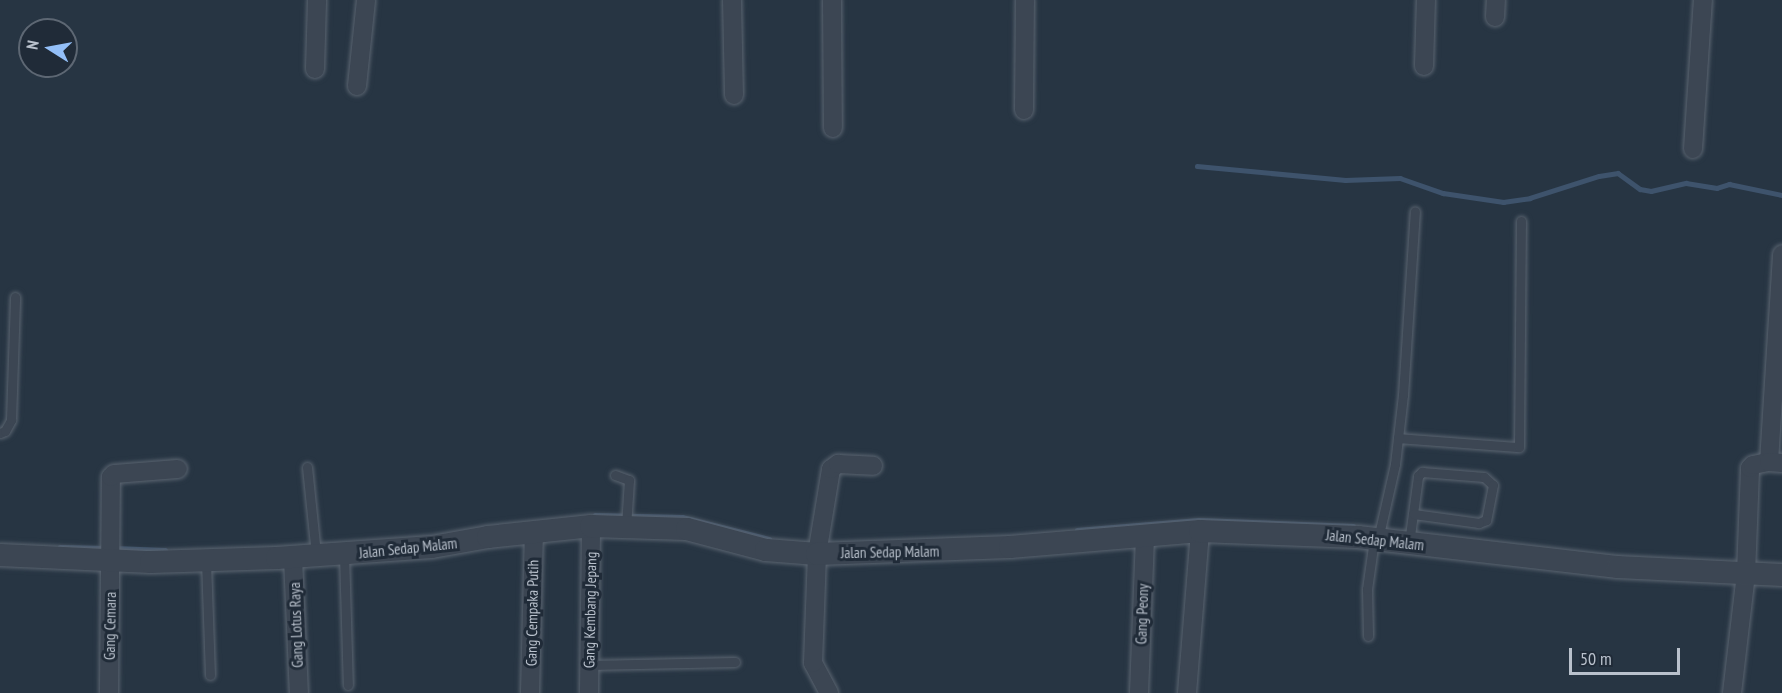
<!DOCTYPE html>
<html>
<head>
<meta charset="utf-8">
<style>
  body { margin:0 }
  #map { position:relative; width:1782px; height:693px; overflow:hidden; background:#273543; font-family:"PT Sans Narrow",sans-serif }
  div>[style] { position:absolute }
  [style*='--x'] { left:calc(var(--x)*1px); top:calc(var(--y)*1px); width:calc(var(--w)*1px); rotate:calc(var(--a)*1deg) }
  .stream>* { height:4.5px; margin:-2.25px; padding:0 2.25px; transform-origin:2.25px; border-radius:2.25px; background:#3e536c }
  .roads { filter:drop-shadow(0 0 2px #5a6470) drop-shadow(0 0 2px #5a6470) }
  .service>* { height:9px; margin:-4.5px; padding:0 4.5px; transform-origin:4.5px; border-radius:4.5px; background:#3c4653 }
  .minor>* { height:18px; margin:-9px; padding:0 9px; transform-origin:9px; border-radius:9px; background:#3c4653 }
  .tertiary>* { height:22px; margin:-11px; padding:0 11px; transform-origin:11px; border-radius:11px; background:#3c4653 }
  span { translate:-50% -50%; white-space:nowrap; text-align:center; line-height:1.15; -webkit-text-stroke:6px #202b38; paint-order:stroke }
  .street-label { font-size:15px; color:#b9c1cc }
  .north { position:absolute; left:18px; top:18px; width:60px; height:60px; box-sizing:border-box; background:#202b38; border:2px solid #5d6773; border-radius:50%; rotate:281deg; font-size:16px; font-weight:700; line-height:24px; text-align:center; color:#b9c1cc }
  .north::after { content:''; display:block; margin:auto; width:21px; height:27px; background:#93bff8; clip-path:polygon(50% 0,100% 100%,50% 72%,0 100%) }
  .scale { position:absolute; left:1569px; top:648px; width:111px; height:27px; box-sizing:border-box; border:3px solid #b9c1cc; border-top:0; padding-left:8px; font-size:18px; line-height:21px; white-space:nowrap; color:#b9c1cc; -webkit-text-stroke:4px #202b38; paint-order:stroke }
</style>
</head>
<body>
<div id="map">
  <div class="stream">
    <div style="--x:1197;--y:166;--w:149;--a:5.4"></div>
    <div style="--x:1345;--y:180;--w:55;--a:-2.1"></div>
    <div style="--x:1400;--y:178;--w:46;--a:19.2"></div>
    <div style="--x:1443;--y:193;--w:61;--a:8.5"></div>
    <div style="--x:1503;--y:202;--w:27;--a:-8"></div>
    <div style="--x:1530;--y:198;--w:72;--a:-17.7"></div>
    <div style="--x:1599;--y:176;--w:19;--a:-9"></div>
    <div style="--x:1618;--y:173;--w:27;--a:36"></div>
    <div style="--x:1640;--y:189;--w:11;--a:10"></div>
    <div style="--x:1651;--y:191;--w:36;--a:-13"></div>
    <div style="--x:1686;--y:183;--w:31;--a:9"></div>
    <div style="--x:1717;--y:188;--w:13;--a:-18"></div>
    <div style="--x:1729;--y:184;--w:54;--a:11.7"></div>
    <div style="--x:595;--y:515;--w:87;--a:1.3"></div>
    <div style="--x:682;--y:517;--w:90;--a:14.2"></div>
    <div style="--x:1077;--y:530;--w:122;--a:-4.7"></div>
    <div style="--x:1199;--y:520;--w:154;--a:2.2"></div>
    <div style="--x:60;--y:547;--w:45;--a:1.3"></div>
    <div style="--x:114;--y:548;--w:51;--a:2.2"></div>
  </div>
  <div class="roads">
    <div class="service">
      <div style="--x:0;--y:433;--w:5;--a:-22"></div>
      <div style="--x:5;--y:431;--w:13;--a:-61"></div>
      <div style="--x:11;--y:420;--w:123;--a:-88.1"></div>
      <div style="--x:1398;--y:438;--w:121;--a:4.3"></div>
      <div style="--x:1519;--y:447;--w:226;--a:-89.5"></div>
      <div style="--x:307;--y:467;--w:87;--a:84.1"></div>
      <div style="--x:615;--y:475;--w:15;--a:20"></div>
      <div style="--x:629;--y:480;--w:46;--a:93.7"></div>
      <div style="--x:1378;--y:539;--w:77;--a:-77.2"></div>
      <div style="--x:1395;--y:464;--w:69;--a:-83.4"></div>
      <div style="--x:1403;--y:395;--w:184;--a:-86.3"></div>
      <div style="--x:1409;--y:543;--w:68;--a:-82.3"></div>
      <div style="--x:1418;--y:476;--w:6;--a:-45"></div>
      <div style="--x:1422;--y:472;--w:62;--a:4.6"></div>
      <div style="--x:1484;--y:477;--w:12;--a:42"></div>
      <div style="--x:1493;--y:485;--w:36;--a:101"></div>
      <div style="--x:1486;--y:520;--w:8;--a:157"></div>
      <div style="--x:1479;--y:523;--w:66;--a:-172.1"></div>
      <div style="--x:344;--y:554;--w:131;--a:88.3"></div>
      <div style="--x:206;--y:561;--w:114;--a:88"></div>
      <div style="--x:1368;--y:636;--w:47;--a:-91.2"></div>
      <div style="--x:1367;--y:589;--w:49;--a:-81.9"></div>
      <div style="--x:589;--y:665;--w:146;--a:-1.2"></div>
    </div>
    <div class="minor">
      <div style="--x:732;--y:0;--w:95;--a:88.8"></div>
      <div style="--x:832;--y:0;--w:128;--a:89.6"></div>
      <div style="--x:1495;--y:17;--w:17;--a:-87"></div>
      <div style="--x:1424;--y:66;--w:66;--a:-88.3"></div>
      <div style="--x:315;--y:69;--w:69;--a:-88.3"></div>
      <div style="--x:357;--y:86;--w:86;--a:-84"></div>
      <div style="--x:1024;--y:110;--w:110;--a:-89.5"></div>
      <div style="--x:1693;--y:149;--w:149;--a:-86.2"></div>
      <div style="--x:1769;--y:462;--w:208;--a:-86.4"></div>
      <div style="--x:293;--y:558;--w:135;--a:87.5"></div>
      <div style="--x:109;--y:693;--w:216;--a:-89.5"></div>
      <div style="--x:111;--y:477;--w:4;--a:-45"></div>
      <div style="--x:114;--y:474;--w:64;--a:-4.5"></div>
      <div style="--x:530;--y:693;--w:161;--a:-88.6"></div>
      <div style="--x:589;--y:693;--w:167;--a:-89.3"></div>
      <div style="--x:829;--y:693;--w:34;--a:-118"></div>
      <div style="--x:813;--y:663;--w:109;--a:-87.9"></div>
      <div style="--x:817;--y:554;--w:86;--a:-80.6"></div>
      <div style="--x:831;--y:469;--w:9;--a:-36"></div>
      <div style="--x:838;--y:464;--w:35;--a:3"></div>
      <div style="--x:1139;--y:693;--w:158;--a:-87.8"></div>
      <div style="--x:1187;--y:693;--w:163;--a:-85.4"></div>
      <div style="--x:1732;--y:693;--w:120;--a:-83.3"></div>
      <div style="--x:1746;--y:574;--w:106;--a:-87.8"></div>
      <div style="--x:1750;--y:468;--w:4;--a:-45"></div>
      <div style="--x:1753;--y:465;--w:16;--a:-11"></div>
      <div style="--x:1769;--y:462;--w:13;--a:4"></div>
    </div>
    <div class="tertiary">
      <div style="--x:0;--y:555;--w:151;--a:2.7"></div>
      <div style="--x:151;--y:562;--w:126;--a:-1.8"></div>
      <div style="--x:277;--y:558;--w:155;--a:-4.1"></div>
      <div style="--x:432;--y:547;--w:57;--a:-10.1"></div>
      <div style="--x:488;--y:537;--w:104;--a:-6.1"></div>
      <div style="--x:591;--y:526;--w:96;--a:1.8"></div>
      <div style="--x:687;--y:529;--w:82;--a:14.9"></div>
      <div style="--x:766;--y:550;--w:51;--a:4.5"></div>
      <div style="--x:817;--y:554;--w:193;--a:-2.1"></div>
      <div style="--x:1010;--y:547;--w:191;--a:-4.8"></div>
      <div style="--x:1200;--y:531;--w:158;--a:2.2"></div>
      <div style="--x:1358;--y:537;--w:262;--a:6.6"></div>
      <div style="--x:1618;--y:567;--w:164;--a:2.8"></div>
    </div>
  </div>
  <div class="street-label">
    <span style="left:1375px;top:540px;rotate:6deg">Jalan Sedap Malam</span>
    <span style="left:408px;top:548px;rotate:-6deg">Jalan Sedap Malam</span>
    <span style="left:890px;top:552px;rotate:-1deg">Jalan Sedap Malam</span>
    <span style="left:590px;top:610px;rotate:-89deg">Gang Kembang Jepang</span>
    <span style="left:532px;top:613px;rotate:-89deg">Gang Cempaka Putih</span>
    <span style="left:1142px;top:614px;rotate:-88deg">Gang Peony</span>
    <span style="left:296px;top:625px;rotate:-92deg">Gang Lotus Raya</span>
    <span style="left:110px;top:626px;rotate:-89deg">Gang Cemara</span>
  </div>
  <div class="north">N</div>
  <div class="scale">50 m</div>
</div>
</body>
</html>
